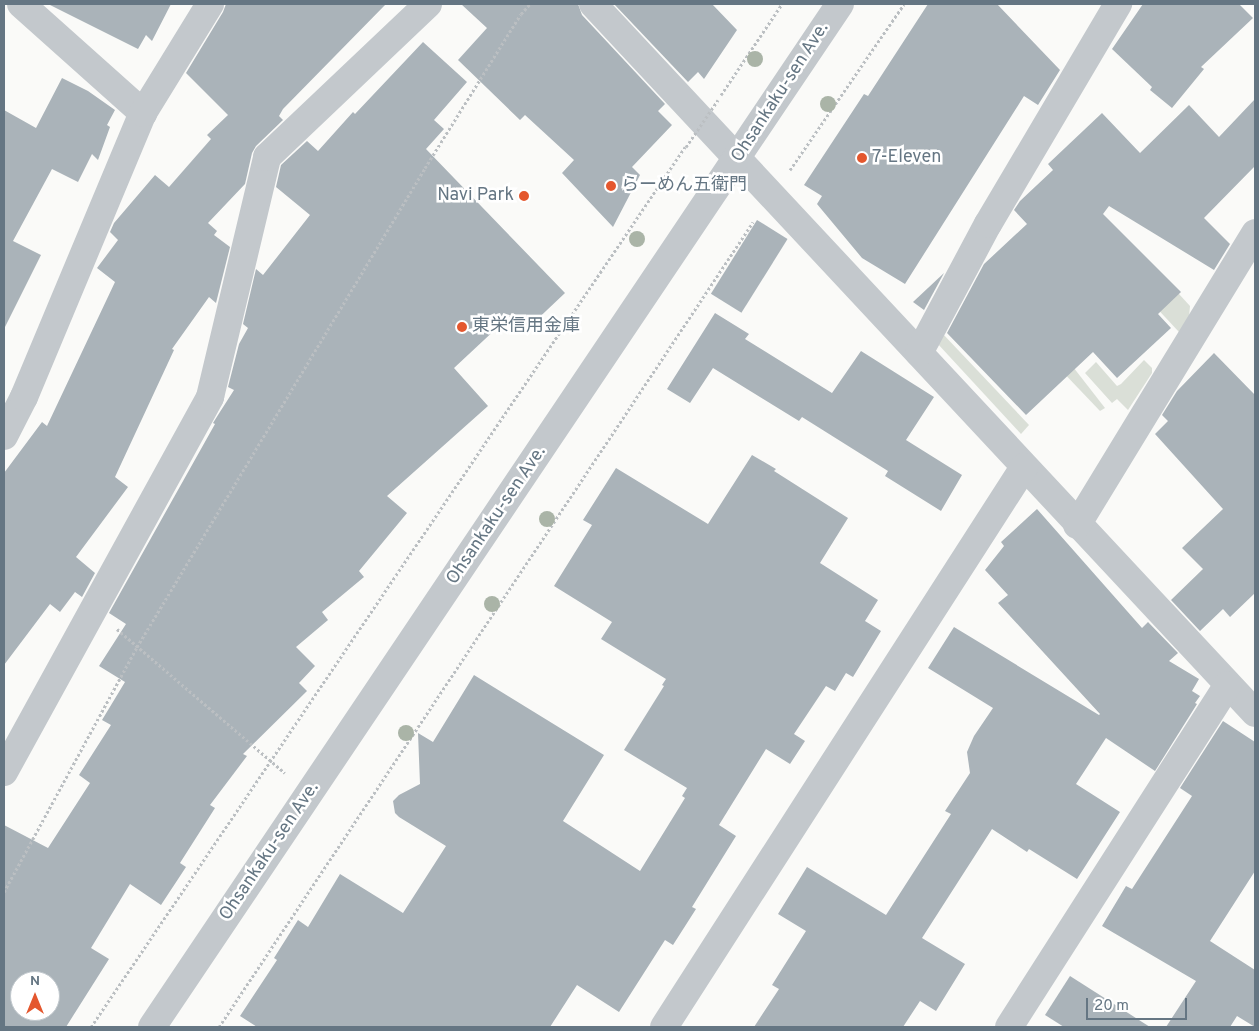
<!DOCTYPE html>
<html>
<head>
<meta charset="utf-8">
<style>
  body { margin:0 }
  #map { position:relative; width:1259px; height:1031px; overflow:hidden; background:#fafaf8; font-family:Overpass,"Noto Sans JP",sans-serif }
  div>[style] { position:absolute }
  [style*='--x'] { left:calc(var(--x)*1px); top:calc(var(--y)*1px); width:calc(var(--w)*1px); rotate:calc(var(--a)*1deg) }
  .green>* { inset:0; background:#dadfd7 }
  .building>* { inset:0; background:#aab3b9; transform-origin:0 0 }
  .path>* { height:3px; margin-top:-1.5px; transform-origin:0; background:repeating-linear-gradient(90deg,#bbbfc2 0 2.5px,transparent 0 5px) }
  .minor>* { height:28px; margin:-14px; padding:0 14px; transform-origin:14px; border-radius:14px; background:#c3c8cc }
  .path-bridge>* { height:3px; margin-top:-1.5px; transform-origin:0; background:repeating-linear-gradient(90deg,#bbbfc2 0 2.5px,transparent 0 5px) }
  .trees>* { width:16px; height:16px; margin:-8px; border-radius:50%; background:#aab4a7 }
  .dots>* { width:14px; height:14px; translate:-50% -50%; box-sizing:border-box; border:2px solid #fff; border-radius:50% }
  span { translate:-50% -50%; white-space:nowrap; text-align:center; line-height:1.15; -webkit-text-stroke:5px #fff; paint-order:stroke }
  .street-label { font-size:18px; color:#657683 }
  .poi-label { font-size:18px; color:#657683 }
  .left { translate:0 -50%; text-align:left }
  .right { translate:-100% -50%; text-align:right }
  .frame { position:absolute; inset:0; border:5px solid #657683; pointer-events:none }
  .north { position:absolute; left:10px; top:971px; width:50px; height:50px; box-sizing:border-box; background:#fff; border:1px solid #c1c8cd; border-radius:50%; rotate:0deg; font-size:14px; font-weight:700; line-height:20px; text-align:center; color:#657683 }
  .north::after { content:''; display:block; margin:auto; width:18px; height:22px; background:#e4572e; clip-path:polygon(50% 0,100% 100%,50% 72%,0 100%) }
  .scale { position:absolute; left:1086px; top:998px; width:101px; height:22px; box-sizing:border-box; border:2px solid #657683; border-top:0; padding-left:6px; font-size:15px; line-height:18px; white-space:nowrap; color:#657683; -webkit-text-stroke:4px #fff; paint-order:stroke }
</style>
</head>
<body>
<div id="map">
  <div class="green">
    <div style="clip-path:polygon(1123px 272px,1179px 294px,1190px 306px,1189px 317px,1179px 332px)"></div>
    <div style="clip-path:polygon(1016px 323px,1070px 363px,1105px 408px,1100px 411px)"></div>
    <div style="clip-path:polygon(942px 333px,1029px 425px,1021px 434px,937px 343px)"></div>
    <div style="clip-path:polygon(1144px 360px,1152px 368px,1152px 373px,1128px 410px,1117px 399px,1112px 403px,1085px 373px,1096px 362px,1117px 386px,1121px 384px)"></div>
  </div>
  <div class="building">
    <div style="clip-path:polygon(48px 4px,171px 4px,152px 41px,146px 35px,138px 49px)"></div>
    <div style="clip-path:polygon(226px 4px,386px 4px,283px 109px,279px 116px,283px 120px,256px 146px,252px 153px,245px 184px,208px 223px,217px 231px,214px 235px,230px 247px,216px 303px,209px 297px,172px 349px,174px 350px,115px 477px,128px 487px,76px 557px,95px 573px,82px 597px,75px 592px,60px 612px,50px 604px,4px 665px,4px 473px,42px 422px,47px 426px,115px 282px,97px 268px,118px 240px,110px 232px,114px 223px,155px 175px,169px 187px,211px 139px,207px 135px,228px 115px,186px 73px,223px 12px)"></div>
    <div style="clip-path:polygon(461px 4px,578px 4px,582px 15px,665px 104px,658px 111px,672px 125px,632px 167px,640px 175px,613px 227px,562px 173px,574px 160px,525px 115px,520px 120px,458px 60px,487px 28px)"></div>
    <div style="clip-path:polygon(614px 4px,712px 4px,737px 30px,704px 79px,698px 72px,688px 82px)"></div>
    <div style="clip-path:polygon(928px 4px,997px 4px,1060px 70px,1038px 105px,1024px 96px,905px 284px,862px 258px,817px 204px,822px 196px,804px 185px,864px 94px,868px 96px)"></div>
    <div style="clip-path:polygon(1143px 4px,1239px 4px,1253px 18px,1201px 67px,1204px 69px,1172px 108px,1150px 90px,1152px 87px,1112px 49px)"></div>
    <div style="clip-path:polygon(evenodd,423px 42px,467px 82px,434px 120px,444px 129px,426px 149px,565px 293px,528px 328px,513px 313px,454px 368px,488px 406px,387px 496px,407px 513px,359px 571px,364px 577px,322px 612px,328px 620px,296px 647px,315px 666px,299px 683px,307px 691px,243px 754px,247px 756px,210px 805px,215px 808px,180px 863px,186px 867px,161px 905px,130px 884px,91px 948px,109px 959px,66px 1027px,4px 1027px,4px 825px,48px 848px,90px 783px,79px 775px,111px 725px,102px 720px,125px 682px,99px 666px,126px 624px,109px 613px,215px 424px,213px 423px,218px 415px,234px 390px,228px 387px,239px 344px,248px 328px,243px 324px,256px 269px,263px 275px,310px 215px,276px 187px,281px 165px,307px 141px,318px 151px,353px 112px,355px 114px,423px 42px,20px 981px,50px 981px,50px 1011px,20px 1011px,20px 981px)"></div>
    <div style="clip-path:polygon(62px 78px,88px 91px,115px 110px,107px 125px,110px 127px,98px 160px,92px 154px,78px 182px,52px 169px,13px 241px,41px 255px,4px 329px,4px 110px,36px 128px)"></div>
    <div style="clip-path:polygon(1255px 99px,1255px 166px,1204px 218px,1230px 244px,1214px 270px,1109px 206px,1103px 214px,1181px 292px,1158px 314px,1171px 328px,1117px 378px,1093px 352px,1026px 415px,947px 333px,984px 264px,1027px 224px,1014px 210px,1020px 201px,1053px 170px,1048px 164px,1102px 113px,1140px 153px,1189px 105px,1219px 137px)"></div>
    <div style="left:757px;top:220px;width:36px;height:87px;rotate:32deg"></div>
    <div style="clip-path:polygon(944px 273px,924px 310px,913px 302px)"></div>
    <div style="clip-path:polygon(715px 313px,749px 334px,745px 339px,832px 393px,861px 351px,934px 397px,906px 440px,962px 475px,941px 511px,885px 476px,888px 471px,802px 417px,799px 421px,713px 368px,690px 403px,667px 389px)"></div>
    <div style="clip-path:polygon(1214px 353px,1255px 395px,1255px 593px,1230px 617px,1223px 609px,1200px 631px,1171px 600px,1203px 569px,1182px 548px,1223px 509px,1155px 434px,1168px 421px,1162px 415px,1177px 391px)"></div>
    <div style="clip-path:polygon(752px 455px,776px 469px,774px 471px,848px 518px,820px 563px,878px 600px,865px 621px,881px 631px,853px 677px,846px 673px,835px 691px,826px 686px,794px 734px,805px 741px,790px 764px,766px 749px,719px 825px,736px 836px,692px 907px,696px 909px,673px 945px,665px 940px,619px 1012px,577px 985px,550px 1027px,257px 1027px,240px 1016px,277px 960px,274px 958px,298px 920px,308px 927px,340px 874px,403px 913px,446px 846px,399px 817px,395px 813px,393px 801px,399px 795px,420px 784px,418px 733px,433px 742px,474px 675px,604px 755px,563px 821px,640px 871px,685px 798px,682px 796px,687px 788px,624px 750px,664px 686px,662px 685px,666px 679px,601px 639px,612px 622px,554px 586px,592px 525px,583px 520px,616px 468px,708px 524px)"></div>
    <div style="clip-path:polygon(1037px 509px,1142px 628px,1148px 622px,1178px 653px,1169px 661px,1199px 679px,1192px 691px,1200px 696px,1195px 703px,1197px 704px,1155px 771px,1106px 738px,1076px 784px,1120px 812px,1077px 879px,1029px 849px,1027px 852px,992px 829px,922px 938px,965px 964px,936px 1011px,920px 1001px,903px 1027px,754px 1027px,779px 989px,772px 985px,806px 931px,778px 914px,807px 867px,886px 915px,951px 814px,945px 811px,970px 773px,967px 752px,974px 736px,993px 708px,928px 668px,954px 627px,1099px 715px,1100px 714px,998px 603px,1008px 595px,985px 570px,1004px 546px,1001px 542px)"></div>
    <div style="clip-path:polygon(1223px 721px,1255px 742px,1255px 871px,1210px 941px,1255px 970px,1255px 1027px,1237px 1016px,1230px 1027px,1166px 1027px,1196px 981px,1102px 926px,1126px 886px,1132px 889px,1192px 796px,1180px 788px)"></div>
    <div style="clip-path:polygon(1070px 976px,1150px 1027px,1064px 1027px,1045px 1015px)"></div>
  </div>
  <div class="path">
    <div style="--x:721;--y:95;--w:110;--a:-56.2"></div>
    <div style="--x:790;--y:170;--w:201;--a:-55.5"></div>
    <div style="--x:117;--y:629;--w:221;--a:40.6"></div>
    <div style="--x:4;--y:892;--w:279;--a:-61.5"></div>
    <div style="--x:137;--y:647;--w:559;--a:-58.98"></div>
    <div style="--x:425;--y:168;--w:181;--a:-58.1"></div>
    <div style="--x:521;--y:14;--w:13;--a:-48"></div>
    <div style="--x:91;--y:1027;--w:1062;--a:-55.98"></div>
    <div style="--x:219;--y:1027;--w:966;--a:-56.44"></div>
  </div>
  <div class="minor">
    <div style="--x:21;--y:4;--w:164;--a:41.8"></div>
    <div style="--x:593;--y:4;--w:970;--a:46.96"></div>
    <div style="--x:919;--y:353;--w:146;--a:-61.9"></div>
    <div style="--x:988;--y:224;--w:256;--a:-59.4"></div>
    <div style="--x:4;--y:436;--w:44;--a:-62.9"></div>
    <div style="--x:24;--y:397;--w:308;--a:-67.3"></div>
    <div style="--x:143;--y:113;--w:128;--a:-58.4"></div>
    <div style="--x:1077;--y:525;--w:342;--a:-58.6"></div>
    <div style="--x:4;--y:772;--w:428;--a:-61.2"></div>
    <div style="--x:210;--y:397;--w:247;--a:-76.6"></div>
    <div style="--x:267;--y:157;--w:222;--a:-43.5"></div>
    <div style="--x:152;--y:1027;--w:1233;--a:-56.08"></div>
    <div style="--x:664;--y:1027;--w:666;--a:-57.26"></div>
    <div style="--x:1009;--y:1027;--w:406;--a:-57.4"></div>
  </div>
  <div class="path-bridge">
    <div style="--x:686;--y:147;--w:57;--a:-55.8"></div>
  </div>
  <div class="trees">
    <div style="left:755px;top:59px"></div>
    <div style="left:828px;top:104px"></div>
    <div style="left:637px;top:239px"></div>
    <div style="left:547px;top:519px"></div>
    <div style="left:492px;top:604px"></div>
    <div style="left:406px;top:733px"></div>
  </div>
  <div class="dots">
    <div style="left:862px;top:158px;background:#e4572e"></div>
    <div style="left:611px;top:186px;background:#e4572e"></div>
    <div style="left:524px;top:196px;background:#e4572e"></div>
    <div style="left:462px;top:327px;background:#e4572e"></div>
  </div>
  <div class="street-label">
    <span style="left:781px;top:93px;rotate:-57deg">Ohsankaku-sen Ave.</span>
    <span style="left:497px;top:516px;rotate:-56deg">Ohsankaku-sen Ave.</span>
    <span style="left:270px;top:852px;rotate:-56deg">Ohsankaku-sen Ave.</span>
  </div>
  <div class="poi-label">
    <span class="left" style="left:872px;top:158px">7-Eleven</span>
    <span class="left" style="left:621px;top:186px">らーめん五衛門</span>
    <span class="right" style="left:514px;top:196px">Navi Park</span>
    <span class="left" style="left:472px;top:327px">東栄信用金庫</span>
  </div>
  <div class="frame"></div>
  <div class="north">N</div>
  <div class="scale">20 m</div>
</div>
</body>
</html>
